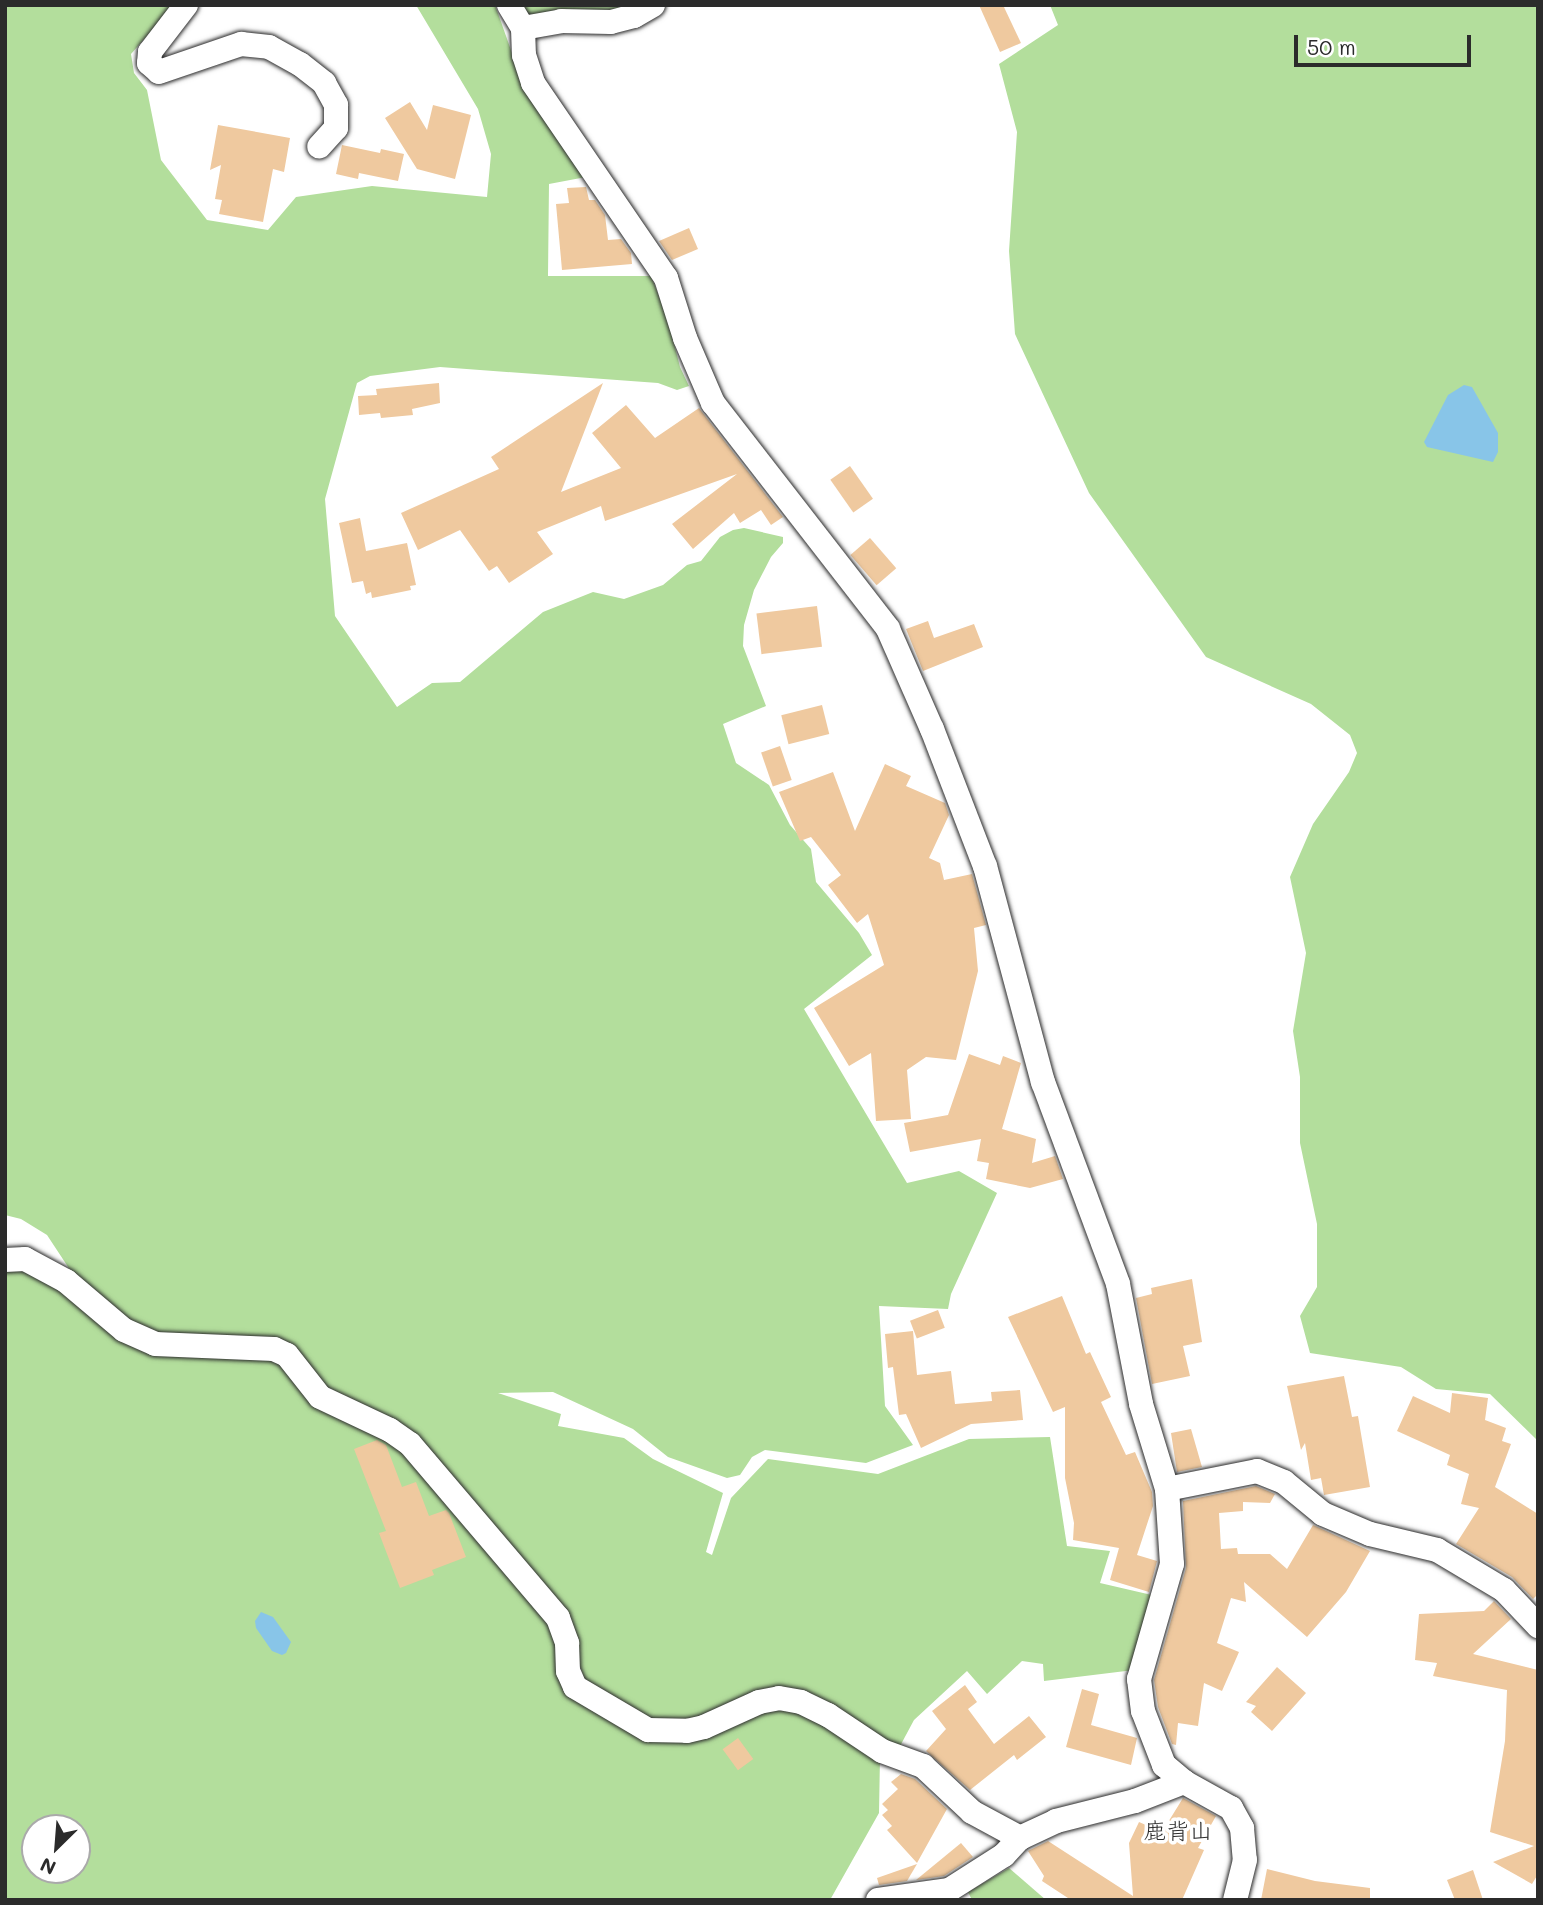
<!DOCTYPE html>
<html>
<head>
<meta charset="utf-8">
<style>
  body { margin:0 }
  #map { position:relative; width:1543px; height:1905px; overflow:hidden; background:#fff; font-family:Mali,"Klee One",sans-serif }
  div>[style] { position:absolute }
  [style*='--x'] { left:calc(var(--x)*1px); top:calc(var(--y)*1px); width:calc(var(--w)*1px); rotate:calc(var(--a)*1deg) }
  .green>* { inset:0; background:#b3de9c }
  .water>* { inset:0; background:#88c5e8 }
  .building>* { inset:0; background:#efc99f; transform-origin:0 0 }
  .roads { filter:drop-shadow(0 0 2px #2b2b2b) drop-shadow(0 0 2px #2b2b2b) }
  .minor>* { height:24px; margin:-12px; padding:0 12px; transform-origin:12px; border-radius:12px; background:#fff }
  span { translate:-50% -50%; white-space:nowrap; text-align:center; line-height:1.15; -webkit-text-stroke:7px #fff; paint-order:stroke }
  .quarter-label { font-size:23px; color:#2b2b2b }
  .frame { position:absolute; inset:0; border:7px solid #2b2b2b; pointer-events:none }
  .north { position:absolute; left:21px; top:1814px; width:70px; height:70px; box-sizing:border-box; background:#fff; border:2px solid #aaa; border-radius:50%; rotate:205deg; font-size:19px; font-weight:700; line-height:28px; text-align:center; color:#2b2b2b }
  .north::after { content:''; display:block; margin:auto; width:24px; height:32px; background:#2b2b2b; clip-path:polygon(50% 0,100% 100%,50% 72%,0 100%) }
  .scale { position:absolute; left:1294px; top:35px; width:177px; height:32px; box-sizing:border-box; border:4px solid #2b2b2b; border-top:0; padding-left:9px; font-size:21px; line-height:24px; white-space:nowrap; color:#2b2b2b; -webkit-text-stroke:5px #fff; paint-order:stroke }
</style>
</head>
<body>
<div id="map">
  <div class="green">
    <div style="clip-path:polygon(5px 5px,174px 5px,131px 54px,134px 73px,147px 90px,161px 160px,207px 220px,268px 230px,296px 197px,372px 186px,487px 197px,491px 154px,478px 109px,416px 5px,495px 5px,523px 84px,586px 177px,549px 184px,548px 276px,651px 276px,667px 316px,680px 367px,689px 386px,677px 390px,658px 383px,440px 367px,370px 376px,357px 383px,325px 499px,335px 616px,397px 707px,432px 683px,460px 682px,543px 612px,593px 592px,624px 599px,663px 585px,687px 565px,701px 561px,720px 537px,733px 530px,744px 528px,783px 537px,783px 543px,771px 557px,754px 590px,744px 625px,743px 646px,766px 706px,723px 724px,736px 763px,769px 785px,790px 825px,811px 849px,816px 882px,859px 933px,872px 955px,804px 1009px,907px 1183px,959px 1171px,997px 1193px,951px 1294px,948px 1309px,879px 1306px,885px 1406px,913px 1445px,866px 1463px,765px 1450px,752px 1457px,740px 1475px,727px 1478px,668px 1457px,633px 1429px,553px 1392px,498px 1393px,561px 1414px,558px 1426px,624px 1438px,653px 1459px,723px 1493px,706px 1552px,712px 1555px,731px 1498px,768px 1459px,878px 1474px,969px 1439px,1050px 1437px,1067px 1546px,1110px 1551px,1100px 1583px,1156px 1596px,1134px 1670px,1044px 1681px,1043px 1664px,1022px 1661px,987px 1694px,967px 1671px,914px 1720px,899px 1748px,818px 1701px,707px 1721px,651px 1723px,594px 1692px,584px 1678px,570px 1637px,457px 1493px,323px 1390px,290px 1349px,143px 1332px,78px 1282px,47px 1235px,21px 1219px,5px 1215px)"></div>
    <div style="clip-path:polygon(519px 5px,642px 5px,636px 8px,526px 15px)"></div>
    <div style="clip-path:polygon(1050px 5px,1538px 5px,1538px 1441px,1490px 1394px,1436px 1389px,1401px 1367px,1310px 1353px,1300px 1316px,1317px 1287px,1317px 1224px,1300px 1143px,1300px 1077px,1293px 1031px,1306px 953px,1290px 877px,1313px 824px,1349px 772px,1357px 753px,1350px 735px,1311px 704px,1206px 657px,1089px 493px,1015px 334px,1009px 251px,1017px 132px,999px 64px,1058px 25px)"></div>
    <div style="clip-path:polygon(evenodd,23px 1265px,109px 1326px,272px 1355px,388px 1436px,555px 1624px,568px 1684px,646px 1735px,788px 1705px,880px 1757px,879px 1813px,830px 1900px,5px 1900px,5px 1271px,23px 1265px,35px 1828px,77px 1828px,77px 1870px,35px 1870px,35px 1828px)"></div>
    <div style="clip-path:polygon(1009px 1868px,1046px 1900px,972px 1900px,968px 1892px)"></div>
  </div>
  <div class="water">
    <div style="clip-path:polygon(1464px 385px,1472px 387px,1498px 433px,1498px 452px,1493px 462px,1427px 447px,1424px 442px,1448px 395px)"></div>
    <div style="clip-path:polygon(261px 1612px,273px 1617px,291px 1642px,286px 1653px,282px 1655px,272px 1651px,256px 1628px,255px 1621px)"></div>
  </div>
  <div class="building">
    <div style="clip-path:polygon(979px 5px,1003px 5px,1021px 43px,1000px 52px)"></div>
    <div style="clip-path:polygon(410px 102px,427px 130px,433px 105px,471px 115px,455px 179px,417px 169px,385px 118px)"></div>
    <div style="clip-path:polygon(218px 125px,290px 138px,284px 172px,273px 169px,263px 222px,219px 214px,222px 200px,215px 199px,221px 165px,210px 170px)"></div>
    <div style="clip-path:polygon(342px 145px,380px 153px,381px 149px,404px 154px,398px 181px,359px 173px,358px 179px,336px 174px)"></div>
    <div style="clip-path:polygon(586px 187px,589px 200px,595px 200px,605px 215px,608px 240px,621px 239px,631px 253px,632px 264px,562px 270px,556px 204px,569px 203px,567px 188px)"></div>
    <div style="clip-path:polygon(689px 228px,698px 249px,672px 260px,659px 241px)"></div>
    <div style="clip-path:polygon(439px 383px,440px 403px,412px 409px,413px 415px,381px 418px,380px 413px,359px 415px,358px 396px,377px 395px,376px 389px)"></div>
    <div style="clip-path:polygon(603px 383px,561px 492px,621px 468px,592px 433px,626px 405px,655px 438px,699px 408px,783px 517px,771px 525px,761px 510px,740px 523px,734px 513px,693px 549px,672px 524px,737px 474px,605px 521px,601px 506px,537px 532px,553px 554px,509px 583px,497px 566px,489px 571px,460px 530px,418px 550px,401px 513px,499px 469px,491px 457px)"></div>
    <div style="left:850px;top:466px;width:40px;height:24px;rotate:55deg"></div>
    <div style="clip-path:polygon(360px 518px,366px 551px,407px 543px,416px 585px,410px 586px,411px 590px,372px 598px,371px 592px,366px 594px,363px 581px,352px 583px,339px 523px)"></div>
    <div style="left:870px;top:538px;width:40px;height:26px;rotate:49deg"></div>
    <div style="left:817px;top:606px;width:41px;height:61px;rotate:83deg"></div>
    <div style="clip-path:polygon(928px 621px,934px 638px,974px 624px,983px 647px,923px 671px,906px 629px)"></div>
    <div style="left:822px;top:705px;width:30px;height:42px;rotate:76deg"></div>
    <div style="left:780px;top:746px;width:36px;height:20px;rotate:71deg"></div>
    <div style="clip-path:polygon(885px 764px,911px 776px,906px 786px,945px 803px,949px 815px,929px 858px,940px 863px,944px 880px,972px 874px,986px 925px,974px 928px,978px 971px,956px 1060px,926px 1057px,907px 1070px,911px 1119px,876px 1121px,871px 1053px,849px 1066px,814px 1008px,884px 965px,868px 914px,857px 923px,828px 885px,841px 875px,811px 837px,800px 841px,779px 792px,833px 772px,855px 831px)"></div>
    <div style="clip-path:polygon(969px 1054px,1000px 1065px,1003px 1056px,1021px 1063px,1002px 1129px,1036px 1139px,1032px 1163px,1055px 1156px,1063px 1179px,1030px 1188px,986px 1179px,989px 1163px,977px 1161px,981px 1139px,910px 1152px,904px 1123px,948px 1115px)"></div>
    <div style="clip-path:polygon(1192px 1279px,1202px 1342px,1183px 1346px,1190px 1376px,1152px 1384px,1136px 1298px,1152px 1294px,1151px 1288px)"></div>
    <div style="clip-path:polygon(1062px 1296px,1086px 1354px,1090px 1352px,1111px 1397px,1101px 1402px,1126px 1455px,1135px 1452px,1152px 1492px,1153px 1506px,1137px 1555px,1157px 1561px,1149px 1592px,1110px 1580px,1119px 1548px,1073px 1540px,1074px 1523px,1065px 1478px,1065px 1407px,1053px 1412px,1008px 1317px)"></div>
    <div style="left:938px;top:1310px;width:19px;height:30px;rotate:69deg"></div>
    <div style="clip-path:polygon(913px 1331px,917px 1375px,951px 1371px,955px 1404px,992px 1401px,991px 1392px,1020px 1390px,1023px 1420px,971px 1424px,921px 1448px,906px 1414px,899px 1415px,893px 1367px,888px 1368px,885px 1334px)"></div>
    <div style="clip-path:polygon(1344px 1376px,1352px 1417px,1358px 1416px,1370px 1487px,1324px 1495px,1321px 1478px,1311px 1480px,1305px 1443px,1301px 1450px,1287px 1386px)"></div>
    <div style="clip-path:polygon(1452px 1393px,1488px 1398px,1485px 1420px,1506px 1428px,1502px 1441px,1511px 1444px,1495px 1487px,1538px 1514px,1538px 1594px,1533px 1599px,1512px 1577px,1456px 1544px,1479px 1508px,1461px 1504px,1469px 1474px,1447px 1465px,1450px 1455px,1397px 1431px,1413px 1396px,1450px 1413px)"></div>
    <div style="clip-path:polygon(1191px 1429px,1202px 1467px,1177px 1472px,1171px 1433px)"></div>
    <div style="clip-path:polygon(377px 1440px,386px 1445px,402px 1487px,416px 1482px,429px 1516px,446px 1510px,449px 1513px,466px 1557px,432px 1570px,434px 1575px,400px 1588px,379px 1533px,386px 1531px,354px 1449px)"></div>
    <div style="clip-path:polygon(1256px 1486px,1275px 1494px,1270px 1503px,1243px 1502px,1243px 1511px,1219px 1513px,1221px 1549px,1237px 1548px,1238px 1554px,1270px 1554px,1287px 1569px,1313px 1525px,1370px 1551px,1346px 1592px,1307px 1637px,1244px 1582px,1246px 1602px,1231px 1598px,1217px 1643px,1239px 1652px,1222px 1691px,1204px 1683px,1198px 1726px,1178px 1723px,1176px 1745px,1172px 1744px,1158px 1707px,1154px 1680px,1186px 1568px,1183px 1501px)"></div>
    <div style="clip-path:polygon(1494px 1601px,1511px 1619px,1473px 1654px,1538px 1670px,1538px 1874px,1532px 1884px,1493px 1862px,1534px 1846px,1490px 1832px,1505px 1741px,1507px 1690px,1433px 1676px,1437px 1663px,1415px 1660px,1419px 1614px,1484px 1611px)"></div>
    <div style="clip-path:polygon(1277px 1667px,1306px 1693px,1272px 1731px,1251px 1712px,1256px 1706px,1246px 1702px)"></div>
    <div style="clip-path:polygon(965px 1685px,977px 1702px,968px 1709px,994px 1744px,1029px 1716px,1046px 1737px,1017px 1760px,1014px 1755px,970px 1790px,926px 1751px,946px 1729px,932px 1711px)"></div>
    <div style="clip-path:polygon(1082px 1689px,1099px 1694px,1091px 1725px,1137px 1738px,1131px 1765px,1066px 1747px)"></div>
    <div style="left:738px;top:1738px;width:26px;height:19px;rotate:54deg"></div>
    <div style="clip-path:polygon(901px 1774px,915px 1779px,947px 1809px,917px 1863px,887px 1830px,892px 1826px,882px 1815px,888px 1810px,882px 1804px,898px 1789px,891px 1782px)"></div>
    <div style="clip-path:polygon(1183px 1798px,1216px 1816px,1198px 1848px,1204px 1850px,1182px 1900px,1071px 1900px,1042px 1881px,1044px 1876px,1028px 1851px,1048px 1841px,1133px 1896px,1129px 1843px,1139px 1822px,1162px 1832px)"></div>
    <div style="clip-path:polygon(961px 1843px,973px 1857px,944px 1876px,916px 1880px)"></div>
    <div style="clip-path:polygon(917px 1864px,907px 1881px,879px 1885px,877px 1878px)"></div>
    <div style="clip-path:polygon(1267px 1869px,1315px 1881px,1370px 1888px,1370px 1900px,1261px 1900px)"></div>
    <div style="clip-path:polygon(1473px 1870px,1483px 1900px,1455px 1900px,1447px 1880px)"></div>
  </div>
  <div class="roads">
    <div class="minor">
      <div style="--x:186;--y:5;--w:59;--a:127.5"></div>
      <div style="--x:150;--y:52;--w:11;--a:95"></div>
      <div style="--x:149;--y:63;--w:13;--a:42"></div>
      <div style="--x:159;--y:72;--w:87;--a:-18.9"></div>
      <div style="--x:241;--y:44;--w:28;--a:6"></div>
      <div style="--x:269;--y:47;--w:35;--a:29"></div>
      <div style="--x:300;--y:64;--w:31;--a:38"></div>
      <div style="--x:324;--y:83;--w:25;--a:61"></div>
      <div style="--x:336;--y:105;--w:23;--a:90"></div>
      <div style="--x:336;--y:128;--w:25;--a:132"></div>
      <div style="--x:509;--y:5;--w:27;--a:59"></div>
      <div style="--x:523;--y:28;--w:27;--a:88"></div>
      <div style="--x:524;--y:55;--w:29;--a:72"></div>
      <div style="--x:533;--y:83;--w:236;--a:55.7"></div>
      <div style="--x:666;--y:278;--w:63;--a:72.4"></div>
      <div style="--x:685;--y:338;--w:71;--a:66.7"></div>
      <div style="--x:713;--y:403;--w:286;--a:52.2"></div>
      <div style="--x:888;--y:629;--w:109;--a:66.3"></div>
      <div style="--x:932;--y:729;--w:147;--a:68.9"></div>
      <div style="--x:985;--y:866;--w:224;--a:75"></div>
      <div style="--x:1043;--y:1082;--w:215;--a:69.6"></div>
      <div style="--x:1118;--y:1284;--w:122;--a:79.1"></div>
      <div style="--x:1141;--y:1404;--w:89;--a:73"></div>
      <div style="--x:1167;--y:1489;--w:75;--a:86.2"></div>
      <div style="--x:1172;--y:1564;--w:120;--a:106"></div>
      <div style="--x:1139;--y:1679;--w:32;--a:83"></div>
      <div style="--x:1143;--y:1711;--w:58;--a:68.7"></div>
      <div style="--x:1164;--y:1765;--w:26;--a:40"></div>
      <div style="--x:1184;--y:1782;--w:54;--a:29"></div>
      <div style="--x:1231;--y:1808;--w:23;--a:61"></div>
      <div style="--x:1242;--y:1828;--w:32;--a:85"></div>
      <div style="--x:1245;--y:1860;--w:41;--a:104"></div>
      <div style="--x:523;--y:28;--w:39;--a:-10"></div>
      <div style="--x:561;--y:21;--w:50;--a:1.1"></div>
      <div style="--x:611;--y:22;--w:24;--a:-15"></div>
      <div style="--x:634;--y:16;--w:22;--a:-30"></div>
      <div style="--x:5;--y:1260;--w:20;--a:-3"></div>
      <div style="--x:25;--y:1259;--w:47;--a:28.2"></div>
      <div style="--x:66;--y:1281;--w:76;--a:40.2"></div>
      <div style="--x:124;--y:1330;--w:34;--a:24"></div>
      <div style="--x:155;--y:1344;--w:119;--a:2.4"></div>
      <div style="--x:274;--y:1349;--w:14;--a:25"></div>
      <div style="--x:287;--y:1355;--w:53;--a:51.8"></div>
      <div style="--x:320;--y:1397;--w:77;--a:25.2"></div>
      <div style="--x:390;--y:1430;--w:24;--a:35"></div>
      <div style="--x:410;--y:1444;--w:228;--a:49.6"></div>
      <div style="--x:558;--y:1618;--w:27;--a:70"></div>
      <div style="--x:567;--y:1643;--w:28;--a:88"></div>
      <div style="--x:568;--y:1671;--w:17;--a:66"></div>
      <div style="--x:575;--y:1687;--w:85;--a:30.5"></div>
      <div style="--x:648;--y:1730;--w:39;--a:1"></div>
      <div style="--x:687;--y:1731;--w:17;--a:-13"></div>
      <div style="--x:704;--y:1727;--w:60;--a:-24.4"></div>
      <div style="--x:759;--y:1702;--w:20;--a:-11"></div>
      <div style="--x:779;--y:1698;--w:22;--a:10"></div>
      <div style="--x:801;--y:1702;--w:30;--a:26"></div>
      <div style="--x:828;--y:1715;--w:65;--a:33.7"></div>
      <div style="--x:882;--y:1751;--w:44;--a:20.1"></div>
      <div style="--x:923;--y:1766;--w:67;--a:43.2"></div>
      <div style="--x:972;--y:1812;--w:55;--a:28.4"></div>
      <div style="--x:1020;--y:1838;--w:40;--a:-25"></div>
      <div style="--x:1056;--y:1821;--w:81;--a:-14.2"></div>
      <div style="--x:1135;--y:1801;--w:53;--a:-21.2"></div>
      <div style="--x:1167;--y:1489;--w:92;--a:-11.3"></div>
      <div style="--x:1257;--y:1471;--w:29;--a:22"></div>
      <div style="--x:1284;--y:1482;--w:50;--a:39.4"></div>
      <div style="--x:1323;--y:1514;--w:51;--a:23.1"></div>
      <div style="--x:1370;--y:1534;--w:69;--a:13.4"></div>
      <div style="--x:1437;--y:1550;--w:78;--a:30.8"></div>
      <div style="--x:1504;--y:1590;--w:50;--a:46.6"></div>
      <div style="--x:878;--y:1900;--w:72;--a:-8"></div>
      <div style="--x:949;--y:1890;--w:65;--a:-32.5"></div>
      <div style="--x:1004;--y:1855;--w:23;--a:-47"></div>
    </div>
  </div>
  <div class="quarter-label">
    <span style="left:1178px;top:1830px">鹿背山</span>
  </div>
  <div class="frame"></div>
  <div class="north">N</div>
  <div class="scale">50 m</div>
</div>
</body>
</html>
